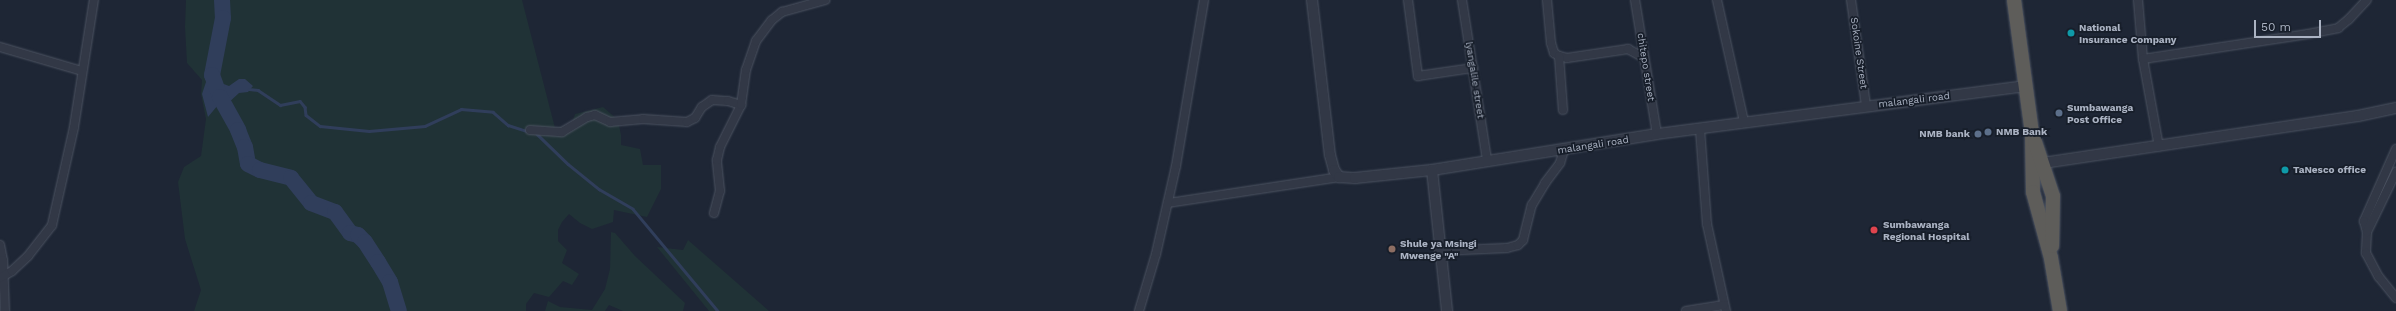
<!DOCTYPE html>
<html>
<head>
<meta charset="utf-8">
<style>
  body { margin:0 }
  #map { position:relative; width:2396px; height:311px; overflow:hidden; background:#1e2635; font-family:"Work Sans",sans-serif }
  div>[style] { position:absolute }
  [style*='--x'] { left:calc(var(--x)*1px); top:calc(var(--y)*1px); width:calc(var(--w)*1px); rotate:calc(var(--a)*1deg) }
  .green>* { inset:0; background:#203236 }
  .water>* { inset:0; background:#303e5b }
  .stream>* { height:2.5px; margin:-1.25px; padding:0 1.25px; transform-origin:1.25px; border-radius:1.25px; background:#303e5b }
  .river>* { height:16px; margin:-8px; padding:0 8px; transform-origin:8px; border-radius:8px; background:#303e5b }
  .roads { filter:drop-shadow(0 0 1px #4c5361) drop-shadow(0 0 1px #4c5361) }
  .minor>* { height:8px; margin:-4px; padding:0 4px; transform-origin:4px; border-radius:4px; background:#323846 }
  .tertiary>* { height:10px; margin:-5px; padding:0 5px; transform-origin:5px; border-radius:5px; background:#323846 }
  .trunk>* { height:14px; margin:-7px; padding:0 7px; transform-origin:7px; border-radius:7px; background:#5e5d5a }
  .dots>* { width:11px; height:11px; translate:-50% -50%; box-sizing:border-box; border:2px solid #171e2a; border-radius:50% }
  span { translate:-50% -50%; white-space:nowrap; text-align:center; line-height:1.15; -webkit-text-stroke:3.5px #171e2a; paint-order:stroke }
  .poi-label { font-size:10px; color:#abb3c3; font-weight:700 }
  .left { translate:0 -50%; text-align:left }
  .right { translate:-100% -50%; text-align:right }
  .street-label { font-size:10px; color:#abb3c3 }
  .scale { position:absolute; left:2254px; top:20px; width:67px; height:18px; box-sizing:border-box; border:2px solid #abb3c3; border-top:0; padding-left:5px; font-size:12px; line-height:14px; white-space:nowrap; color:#abb3c3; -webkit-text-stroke:3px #171e2a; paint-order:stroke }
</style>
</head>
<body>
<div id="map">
  <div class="green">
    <div style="clip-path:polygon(186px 0,522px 0,555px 128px,571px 126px,575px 114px,603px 107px,618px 120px,621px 135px,621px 145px,640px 149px,643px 165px,661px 165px,661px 189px,647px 217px,614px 210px,613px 222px,592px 229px,580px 223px,569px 214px,562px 222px,558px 230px,558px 241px,567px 250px,562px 263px,579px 274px,572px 285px,563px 281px,549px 297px,534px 293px,526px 304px,526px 311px,194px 311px,201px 290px,185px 239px,178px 182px,184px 167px,201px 156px,206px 119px,201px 94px,202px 80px,187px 63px,185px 27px)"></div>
    <div style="clip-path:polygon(611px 232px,615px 233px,635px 256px,685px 303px,683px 311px,623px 311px,609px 305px,605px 311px,545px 311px,548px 301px,560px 307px,592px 310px,605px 289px,610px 269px)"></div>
    <div style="clip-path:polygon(688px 240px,769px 311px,709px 311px,657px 247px,683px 250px)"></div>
  </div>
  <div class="water">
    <div style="clip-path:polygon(212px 64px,217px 65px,217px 77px,221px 83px,229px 86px,239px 79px,245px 79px,253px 86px,248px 92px,239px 93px,226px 105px,218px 105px,208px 117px,202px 94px)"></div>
  </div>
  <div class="stream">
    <div style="--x:249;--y:89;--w:9;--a:6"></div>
    <div style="--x:258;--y:90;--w:27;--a:34"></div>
    <div style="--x:280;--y:105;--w:20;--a:-11"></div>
    <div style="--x:300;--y:101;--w:8;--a:50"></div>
    <div style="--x:305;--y:107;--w:8;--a:83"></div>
    <div style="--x:306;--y:115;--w:18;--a:38"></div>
    <div style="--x:320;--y:126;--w:49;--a:5.8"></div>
    <div style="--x:369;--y:131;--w:56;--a:-5.1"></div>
    <div style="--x:425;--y:126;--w:40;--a:-25"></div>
    <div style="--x:461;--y:109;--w:32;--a:5"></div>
    <div style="--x:493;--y:112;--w:20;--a:41"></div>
    <div style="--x:508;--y:125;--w:22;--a:18"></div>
    <div style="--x:537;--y:134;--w:43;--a:44.1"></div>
    <div style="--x:568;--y:164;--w:40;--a:39"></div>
    <div style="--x:599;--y:189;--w:39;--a:30"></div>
    <div style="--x:633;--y:209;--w:133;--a:50.2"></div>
  </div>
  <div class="river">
    <div style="--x:222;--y:0;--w:18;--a:87"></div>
    <div style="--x:223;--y:18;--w:58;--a:100.9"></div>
    <div style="--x:212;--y:75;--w:23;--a:70"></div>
    <div style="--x:220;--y:97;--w:38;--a:61"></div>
    <div style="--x:238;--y:130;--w:18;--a:68"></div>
    <div style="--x:245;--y:147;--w:17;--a:80"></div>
    <div style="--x:248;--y:164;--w:13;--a:27"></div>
    <div style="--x:260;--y:170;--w:32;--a:14"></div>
    <div style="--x:291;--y:178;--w:32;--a:51"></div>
    <div style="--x:311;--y:203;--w:26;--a:21"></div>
    <div style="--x:335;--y:212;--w:26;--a:54"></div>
    <div style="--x:350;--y:233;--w:8;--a:14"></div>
    <div style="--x:358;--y:235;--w:10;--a:45"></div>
    <div style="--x:365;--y:242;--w:24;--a:57"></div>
    <div style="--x:378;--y:262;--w:23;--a:59"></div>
    <div style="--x:390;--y:282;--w:30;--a:73"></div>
  </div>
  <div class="roads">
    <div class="minor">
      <div style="--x:1408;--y:0;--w:77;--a:82.5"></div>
      <div style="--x:1418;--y:76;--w:56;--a:-8.3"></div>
      <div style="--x:1462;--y:0;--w:162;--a:81.1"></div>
      <div style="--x:1547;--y:0;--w:43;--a:84.7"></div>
      <div style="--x:1551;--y:43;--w:10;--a:73"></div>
      <div style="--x:1554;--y:53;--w:6;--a:31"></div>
      <div style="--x:1559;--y:56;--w:8;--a:14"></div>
      <div style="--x:1567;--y:58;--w:62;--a:-8.4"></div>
      <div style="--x:1628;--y:49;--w:18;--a:29"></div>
      <div style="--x:1635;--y:0;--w:136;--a:80.7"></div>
      <div style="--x:1717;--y:0;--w:125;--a:77.5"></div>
      <div style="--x:1851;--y:0;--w:107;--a:81.9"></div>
      <div style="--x:2138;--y:0;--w:59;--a:85.2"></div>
      <div style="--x:2143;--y:59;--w:89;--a:79.7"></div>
      <div style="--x:0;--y:47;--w:85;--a:16.3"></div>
      <div style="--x:1559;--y:56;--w:54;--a:85.8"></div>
      <div style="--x:2143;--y:59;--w:167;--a:-8.6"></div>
      <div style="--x:2308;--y:34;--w:31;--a:-11"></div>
      <div style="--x:2338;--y:28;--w:14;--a:-39"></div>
      <div style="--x:2349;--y:19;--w:26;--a:-47"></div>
      <div style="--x:1700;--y:129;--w:95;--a:85.8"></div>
      <div style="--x:1707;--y:224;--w:89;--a:77.7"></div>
      <div style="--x:530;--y:130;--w:32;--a:4"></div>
      <div style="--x:562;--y:132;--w:29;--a:-31"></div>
      <div style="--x:587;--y:117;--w:8;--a:-14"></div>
      <div style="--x:595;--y:115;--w:17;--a:25"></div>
      <div style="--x:610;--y:122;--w:33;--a:-5"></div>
      <div style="--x:643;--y:119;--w:44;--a:3.9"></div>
      <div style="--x:687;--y:122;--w:9;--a:-27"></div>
      <div style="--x:695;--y:118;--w:13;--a:-58"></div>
      <div style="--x:702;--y:107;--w:12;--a:-35"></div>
      <div style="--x:712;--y:100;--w:16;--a:4"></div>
      <div style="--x:728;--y:101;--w:14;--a:17"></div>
      <div style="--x:2396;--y:149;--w:79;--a:114"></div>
      <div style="--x:2364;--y:221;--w:11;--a:75"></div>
      <div style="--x:2367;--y:232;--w:21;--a:93"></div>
      <div style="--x:2366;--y:253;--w:27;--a:62"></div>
      <div style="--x:2379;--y:277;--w:27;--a:51"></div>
      <div style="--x:1168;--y:203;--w:173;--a:-8.6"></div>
      <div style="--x:714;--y:213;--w:23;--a:-75"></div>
      <div style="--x:720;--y:191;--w:31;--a:-96"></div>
      <div style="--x:717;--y:160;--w:13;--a:-77"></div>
      <div style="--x:720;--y:147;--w:47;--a:-63.4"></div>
      <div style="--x:741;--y:105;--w:35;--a:-82"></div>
      <div style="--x:746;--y:70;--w:31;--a:-71"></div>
      <div style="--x:756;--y:41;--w:26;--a:-53"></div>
      <div style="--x:772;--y:20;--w:13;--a:-39"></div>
      <div style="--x:782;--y:12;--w:45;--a:-15.6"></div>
      <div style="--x:2367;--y:232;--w:67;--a:-64.2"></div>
      <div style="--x:0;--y:245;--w:15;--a:79"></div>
      <div style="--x:3;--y:260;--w:51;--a:87.8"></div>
      <div style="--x:1439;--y:251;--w:68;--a:-2.5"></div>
      <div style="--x:1507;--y:248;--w:11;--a:-15"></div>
      <div style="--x:1518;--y:245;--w:7;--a:-45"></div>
      <div style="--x:1523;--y:240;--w:36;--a:-76"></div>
      <div style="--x:1532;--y:205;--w:26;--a:-59"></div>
      <div style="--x:1545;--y:183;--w:25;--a:-53"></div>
      <div style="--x:1560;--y:163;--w:14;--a:-73"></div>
      <div style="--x:0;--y:278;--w:14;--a:-30"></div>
      <div style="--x:12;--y:271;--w:22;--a:-43"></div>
      <div style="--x:28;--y:256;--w:39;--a:-52"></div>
      <div style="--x:52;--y:225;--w:100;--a:-77.3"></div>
      <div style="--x:74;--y:127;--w:129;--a:-81.1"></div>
      <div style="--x:1139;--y:311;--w:59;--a:-73.4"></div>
      <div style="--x:1156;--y:254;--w:90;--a:-77.2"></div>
      <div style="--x:1176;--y:166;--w:168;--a:-80.4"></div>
      <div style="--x:1686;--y:311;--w:38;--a:-9"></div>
    </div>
    <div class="tertiary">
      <div style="--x:1312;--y:0;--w:156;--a:83.4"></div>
      <div style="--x:1330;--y:155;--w:16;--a:75"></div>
      <div style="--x:1334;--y:170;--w:9;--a:54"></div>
      <div style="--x:1339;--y:177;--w:16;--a:4"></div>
      <div style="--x:1355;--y:178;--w:77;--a:-5.9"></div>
      <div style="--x:1432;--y:170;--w:228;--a:-9.1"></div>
      <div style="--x:1657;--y:134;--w:371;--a:-7.4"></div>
      <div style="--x:2043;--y:163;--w:318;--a:-8.5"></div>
      <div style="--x:2358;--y:116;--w:39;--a:-12"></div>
      <div style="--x:1432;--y:170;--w:142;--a:83.9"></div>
    </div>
    <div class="trunk">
      <div style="--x:2014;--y:0;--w:135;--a:82.3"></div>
      <div style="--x:2032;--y:134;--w:58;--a:89"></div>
      <div style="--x:2033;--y:192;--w:68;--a:74.7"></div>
      <div style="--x:2051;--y:258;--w:54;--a:80.4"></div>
      <div style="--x:2035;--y:142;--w:57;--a:71.6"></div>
      <div style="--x:2053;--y:196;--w:50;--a:91.1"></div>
    </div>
  </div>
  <div class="dots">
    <div style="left:2071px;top:33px;background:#0f9aa8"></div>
    <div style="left:2059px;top:113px;background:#5c6f8a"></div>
    <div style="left:1988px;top:132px;background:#5c6f8a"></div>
    <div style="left:1978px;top:134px;background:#5c6f8a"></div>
    <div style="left:2285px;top:170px;background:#0f9aa8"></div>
    <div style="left:1874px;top:230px;background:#e0444e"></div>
    <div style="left:1392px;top:249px;background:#8d6e63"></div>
  </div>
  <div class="poi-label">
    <span class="left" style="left:2079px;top:33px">National<br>Insurance Company</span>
    <span class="left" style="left:2067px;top:113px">Sumbawanga<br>Post Office</span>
    <span class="left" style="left:1996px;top:132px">NMB Bank</span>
    <span class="right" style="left:1970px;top:134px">NMB bank</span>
    <span class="left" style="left:2293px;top:170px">TaNesco office</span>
    <span class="left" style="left:1883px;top:230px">Sumbawanga<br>Regional Hospital</span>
    <span class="left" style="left:1400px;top:249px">Shule ya Msingi<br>Mwenge "A"</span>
  </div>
  <div class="street-label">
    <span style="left:1859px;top:53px;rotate:82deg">Sokoine Street</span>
    <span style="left:1646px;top:67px;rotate:81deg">chitepo street</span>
    <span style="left:1475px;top:80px;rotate:81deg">lyangalile street</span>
    <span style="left:1914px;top:100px;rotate:-7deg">malangali road</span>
    <span style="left:1593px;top:145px;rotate:-9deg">malangali road</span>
  </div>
  <div class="scale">50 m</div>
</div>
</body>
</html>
